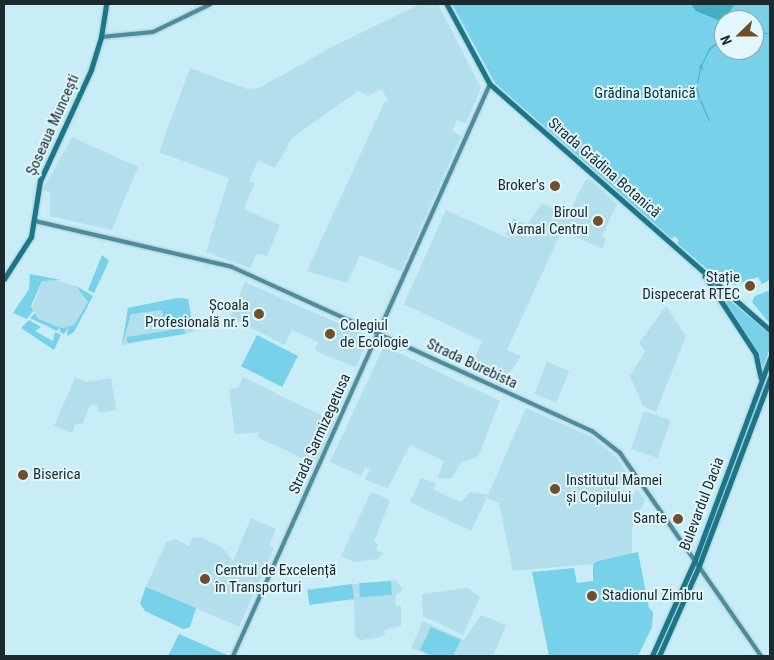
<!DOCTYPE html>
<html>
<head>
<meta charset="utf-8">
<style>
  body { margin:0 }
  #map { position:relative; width:774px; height:660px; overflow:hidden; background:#c8edf7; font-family:"Roboto Condensed",sans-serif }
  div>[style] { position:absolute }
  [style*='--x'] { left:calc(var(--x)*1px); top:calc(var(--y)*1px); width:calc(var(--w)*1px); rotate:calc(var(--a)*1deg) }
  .built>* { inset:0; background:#b2dfeb; transform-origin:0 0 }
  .green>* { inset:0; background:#76d1e9; transform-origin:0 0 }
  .water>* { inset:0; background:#45adc5 }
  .stream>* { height:1px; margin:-0.5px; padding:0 0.5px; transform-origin:0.5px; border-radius:0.5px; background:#45adc5 }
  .roads { filter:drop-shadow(0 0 1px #a9cad3) drop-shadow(0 0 1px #a9cad3) }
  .secondary>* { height:4px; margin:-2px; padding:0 2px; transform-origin:2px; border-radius:2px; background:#4d8c9c }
  .primary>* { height:4.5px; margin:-2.25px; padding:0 2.25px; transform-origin:2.25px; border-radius:2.25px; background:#1a7689 }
  .dots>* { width:14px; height:14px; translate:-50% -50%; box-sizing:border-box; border:2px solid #e1f7fd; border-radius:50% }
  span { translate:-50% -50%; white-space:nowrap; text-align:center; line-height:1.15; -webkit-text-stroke:4px #e1f7fd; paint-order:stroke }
  .park-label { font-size:15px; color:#00323d }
  .street-label { font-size:15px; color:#1c2a2e }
  .poi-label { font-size:15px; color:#1c2a2e }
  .right { translate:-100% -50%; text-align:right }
  .left { translate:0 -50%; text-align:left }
  .frame { position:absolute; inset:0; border:5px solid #1c2a2e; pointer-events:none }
  .north { position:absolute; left:714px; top:10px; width:50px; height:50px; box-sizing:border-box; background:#e1f7fd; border:1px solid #92a5aa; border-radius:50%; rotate:248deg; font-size:14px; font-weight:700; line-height:20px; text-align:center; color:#1c2a2e }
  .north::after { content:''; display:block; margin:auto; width:18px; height:22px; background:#714e28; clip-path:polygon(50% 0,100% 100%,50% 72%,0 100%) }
</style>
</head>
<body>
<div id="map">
  <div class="built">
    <div style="clip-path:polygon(420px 4px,438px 4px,481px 88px,466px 123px,457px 120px,452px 131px,461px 136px,401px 271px,360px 255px,347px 283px,307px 271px,384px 103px,388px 101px,382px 89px,368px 96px,358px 91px,292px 138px,275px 168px,258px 160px,249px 181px,255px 183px,244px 209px,280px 225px,267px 256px,257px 254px,250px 268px,206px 252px,229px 178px,159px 152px,190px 68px,247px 89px,259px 88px,330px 48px)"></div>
    <div style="clip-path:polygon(72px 137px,138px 167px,112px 230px,50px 216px,50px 193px,43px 189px)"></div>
    <div style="clip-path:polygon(586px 179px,592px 181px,617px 204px,602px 236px,606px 239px,602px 249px,562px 230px,507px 350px,521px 356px,501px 386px,492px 380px,493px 376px,471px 366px,482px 341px,404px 304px,446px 210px,510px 239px,506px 234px,513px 218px,527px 224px,542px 203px,568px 215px)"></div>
    <div style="clip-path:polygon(53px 280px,76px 286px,88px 302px,74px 325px,62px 328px,38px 319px,32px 309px,42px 281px)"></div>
    <div style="clip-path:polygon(245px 282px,369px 337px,356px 367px,320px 353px,315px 350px,318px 342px,292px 330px,285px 345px,230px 317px)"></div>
    <div style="clip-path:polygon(177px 298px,188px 299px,194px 332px,122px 345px,128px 308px)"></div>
    <div style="clip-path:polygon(666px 306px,686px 336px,656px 412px,643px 406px,630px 376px,645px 351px,639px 343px)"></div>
    <div style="clip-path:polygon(384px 346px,500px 401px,478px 457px,461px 462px,452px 478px,437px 479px,444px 461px,410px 445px,388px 488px,365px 480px,370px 469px,365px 467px,361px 476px,330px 462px)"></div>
    <div style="left:547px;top:362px;width:24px;height:34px;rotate:22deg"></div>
    <div style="clip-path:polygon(243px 377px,276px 393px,266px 416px,276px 394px,334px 421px,315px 464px,257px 437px,259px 432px,235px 434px,229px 389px,238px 388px)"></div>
    <div style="clip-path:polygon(75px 378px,87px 382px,111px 378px,116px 410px,99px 413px,97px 405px,90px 405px,83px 423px,75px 425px,72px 433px,54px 426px)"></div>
    <div style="clip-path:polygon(526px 408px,592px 437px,615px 456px,626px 472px,618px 488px,632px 495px,637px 490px,645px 500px,632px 528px,632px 554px,593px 564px,513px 571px,499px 503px,487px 498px,471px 531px,410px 502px,421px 478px,436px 484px,434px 490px,461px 502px,470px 492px,488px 495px)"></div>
    <div style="left:644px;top:411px;width:28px;height:40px;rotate:19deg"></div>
    <div style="clip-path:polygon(371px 492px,390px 500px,374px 542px,378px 544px,376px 550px,383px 553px,378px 559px,354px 562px,341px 556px)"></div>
    <div style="clip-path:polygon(251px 518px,276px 529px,269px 546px,274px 548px,239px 627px,196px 608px,190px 627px,183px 629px,142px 607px,144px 591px,166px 543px,175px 539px,189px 546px,193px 537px,202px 538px,222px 547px,233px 561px)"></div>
    <div style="clip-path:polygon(396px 580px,403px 590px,396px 595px,395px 602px,396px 606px,401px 606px,401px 626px,384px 630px,385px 635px,376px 638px,360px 640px,355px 636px,354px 600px,309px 603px,307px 589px)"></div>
    <div style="clip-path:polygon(468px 588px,480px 597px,463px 635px,423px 616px,422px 594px)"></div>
    <div style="clip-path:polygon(481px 615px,506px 625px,493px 656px,431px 656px,411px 648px,423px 621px,464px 640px)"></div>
  </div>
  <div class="green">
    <div style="clip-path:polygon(evenodd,452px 4px,770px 4px,770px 280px,762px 284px,758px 277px,735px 285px,721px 281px,678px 244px,678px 239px,674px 236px,672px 239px,495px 83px,452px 4px,724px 20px,754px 20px,754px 50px,724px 50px,724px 20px)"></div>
    <div style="clip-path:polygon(102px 255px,109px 261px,94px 293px,88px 290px)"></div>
    <div style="clip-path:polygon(30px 274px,61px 280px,42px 281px,31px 306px,33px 311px,27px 319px,13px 313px,29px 289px)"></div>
    <div style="clip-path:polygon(76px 286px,93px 296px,74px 332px,67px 336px,68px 328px,64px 334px,60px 332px,60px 327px,57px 331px,30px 318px,35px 313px,38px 319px,62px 328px,74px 325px,88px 302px)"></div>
    <div style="clip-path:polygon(714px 287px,770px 334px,770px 348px,763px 368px,758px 355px)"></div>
    <div style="clip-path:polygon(770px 290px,770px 324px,752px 302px,755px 296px)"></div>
    <div style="clip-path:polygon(177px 298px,188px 299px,192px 323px,166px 329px,162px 310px,131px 314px,122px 345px,128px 308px)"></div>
    <div style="clip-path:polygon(29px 320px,41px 327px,35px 331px,53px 341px,55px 332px,61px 335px,54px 350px,21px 328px)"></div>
    <div style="left:184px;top:328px;width:6px;height:58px;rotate:81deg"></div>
    <div style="left:257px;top:335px;width:46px;height:35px;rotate:27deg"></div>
    <div style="clip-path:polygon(638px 552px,649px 608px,653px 612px,652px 627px,638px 656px,549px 656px,532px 572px,574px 568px,577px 583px,593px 581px,593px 564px,598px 561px)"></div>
    <div style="left:391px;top:581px;width:14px;height:32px;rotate:86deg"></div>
    <div style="left:352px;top:584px;width:15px;height:45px;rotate:82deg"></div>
    <div style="clip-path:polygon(146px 587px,196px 608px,190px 627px,183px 629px,145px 611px,140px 603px)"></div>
    <div style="clip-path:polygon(431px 627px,461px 640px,453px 656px,433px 656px,420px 650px)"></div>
    <div style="clip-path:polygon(179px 634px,227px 655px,168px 656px)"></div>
  </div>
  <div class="water">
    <div style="clip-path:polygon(691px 4px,735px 4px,725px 18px,718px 20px,696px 11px)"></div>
  </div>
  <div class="stream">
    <div style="--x:726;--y:16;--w:6;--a:45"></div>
    <div style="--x:754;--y:30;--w:16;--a:14"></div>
    <div style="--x:701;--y:65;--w:18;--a:-63"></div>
    <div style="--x:709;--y:49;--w:17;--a:-40"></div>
    <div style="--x:701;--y:65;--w:3;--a:72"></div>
    <div style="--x:702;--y:68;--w:2;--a:153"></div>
    <div style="--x:700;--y:69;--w:3;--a:-108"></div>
    <div style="--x:699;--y:66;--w:2;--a:-27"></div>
    <div style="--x:697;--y:82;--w:13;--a:-77"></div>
    <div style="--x:696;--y:87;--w:11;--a:75"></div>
    <div style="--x:700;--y:100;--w:22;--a:66"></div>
  </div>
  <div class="roads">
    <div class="secondary">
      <div style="--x:101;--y:37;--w:52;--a:-5.5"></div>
      <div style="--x:153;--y:32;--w:64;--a:-25.8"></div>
      <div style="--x:35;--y:221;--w:202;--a:13.1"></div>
      <div style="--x:232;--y:267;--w:396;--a:24.5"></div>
      <div style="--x:592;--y:431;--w:36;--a:38"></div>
      <div style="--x:620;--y:453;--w:247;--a:55.2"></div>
      <div style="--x:233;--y:656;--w:627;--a:-65.81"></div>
    </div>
    <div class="primary">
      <div style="--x:447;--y:4;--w:91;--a:61.7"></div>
      <div style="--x:490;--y:84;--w:373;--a:41.3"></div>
      <div style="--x:705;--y:276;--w:93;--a:56.8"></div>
      <div style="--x:756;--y:354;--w:24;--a:78"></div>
      <div style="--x:4;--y:279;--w:50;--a:-57.3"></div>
      <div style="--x:31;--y:237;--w:57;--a:-80.9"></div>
      <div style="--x:40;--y:181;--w:122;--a:-65.3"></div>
      <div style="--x:91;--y:70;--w:34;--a:-73"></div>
      <div style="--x:101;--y:37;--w:33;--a:-81"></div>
      <div style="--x:652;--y:656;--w:105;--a:-65.9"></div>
      <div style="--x:695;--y:560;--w:215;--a:-69.6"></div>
      <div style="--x:659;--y:656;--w:98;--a:-66"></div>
      <div style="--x:699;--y:566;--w:201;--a:-69.3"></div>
    </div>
  </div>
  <div class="dots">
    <div style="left:555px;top:186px;background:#714e28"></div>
    <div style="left:598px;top:221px;background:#714e28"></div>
    <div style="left:750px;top:286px;background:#714e28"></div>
    <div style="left:259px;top:314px;background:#714e28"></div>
    <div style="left:330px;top:334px;background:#714e28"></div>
    <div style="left:23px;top:475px;background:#714e28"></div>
    <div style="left:555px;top:489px;background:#714e28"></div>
    <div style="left:678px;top:519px;background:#714e28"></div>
    <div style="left:205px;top:579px;background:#714e28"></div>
    <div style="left:592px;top:596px;background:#714e28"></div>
  </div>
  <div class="park-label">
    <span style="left:645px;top:94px">Grădina Botanică</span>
  </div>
  <div class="street-label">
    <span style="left:53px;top:125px;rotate:-66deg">Șoseaua Muncești</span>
    <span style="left:604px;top:168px;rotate:41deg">Strada Grădina Botanică</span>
    <span style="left:472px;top:364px;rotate:25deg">Strada Burebista</span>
    <span style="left:320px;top:434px;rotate:-66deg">Strada Sarmizegetusa</span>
    <span style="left:702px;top:504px;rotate:-69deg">Bulevardul Dacia</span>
  </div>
  <div class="poi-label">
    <span class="right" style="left:545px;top:186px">Broker's</span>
    <span class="right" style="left:588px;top:221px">Biroul<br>Vamal Centru</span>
    <span class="right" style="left:740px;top:286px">Stație<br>Dispecerat RTEC</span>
    <span class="right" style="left:249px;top:314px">Școala<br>Profesională nr. 5</span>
    <span class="left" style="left:340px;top:334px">Colegiul<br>de Ecologie</span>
    <span class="left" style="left:33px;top:475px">Biserica</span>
    <span class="left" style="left:566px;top:489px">Institutul Mamei<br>și Copilului</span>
    <span class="right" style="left:667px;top:519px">Sante</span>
    <span class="left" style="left:215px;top:579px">Centrul de Excelență<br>în Transporturi</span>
    <span class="left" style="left:602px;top:596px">Stadionul Zimbru</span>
  </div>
  <div class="frame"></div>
  <div class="north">N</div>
</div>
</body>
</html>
